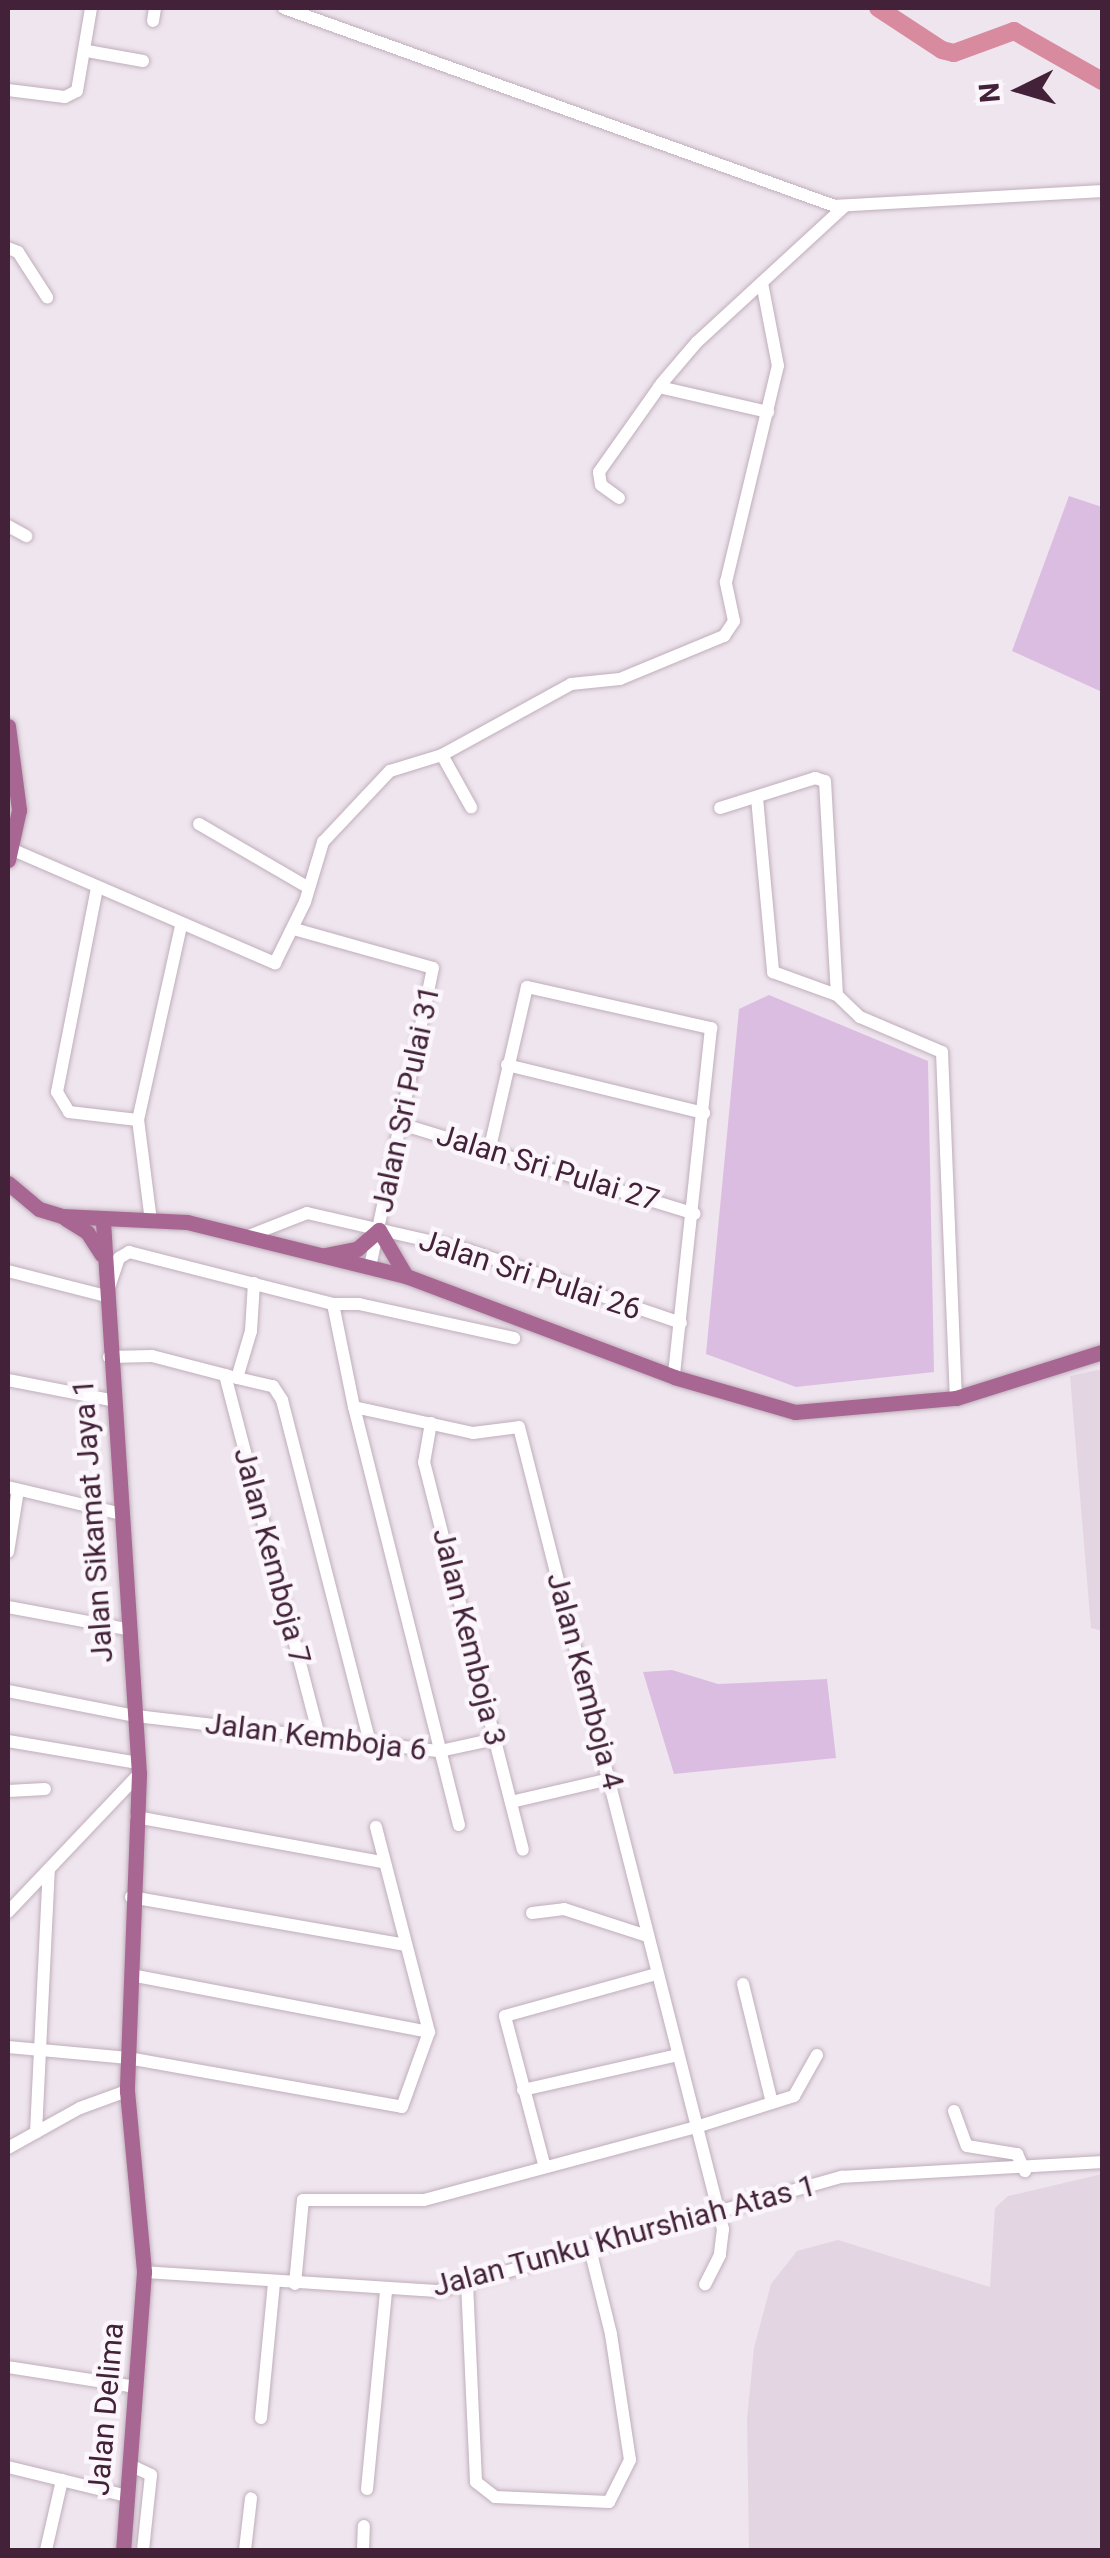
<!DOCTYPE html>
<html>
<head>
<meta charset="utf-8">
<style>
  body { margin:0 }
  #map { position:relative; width:1110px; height:2558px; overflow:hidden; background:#efe5ee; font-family:Roboto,sans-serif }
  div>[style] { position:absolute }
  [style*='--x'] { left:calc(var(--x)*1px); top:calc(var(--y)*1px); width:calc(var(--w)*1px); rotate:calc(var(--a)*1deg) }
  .built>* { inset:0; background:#e3d6e2 }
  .green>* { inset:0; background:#dcbde2 }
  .river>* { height:18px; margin:-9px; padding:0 9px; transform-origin:9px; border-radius:9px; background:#d88a9e }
  .roads { filter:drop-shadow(0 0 2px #bfaebb) drop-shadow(0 0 2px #bfaebb) }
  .minor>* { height:12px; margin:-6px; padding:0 6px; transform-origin:6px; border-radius:6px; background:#fff }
  .major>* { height:15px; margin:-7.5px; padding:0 7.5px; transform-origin:7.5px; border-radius:7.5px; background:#a86693 }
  span { translate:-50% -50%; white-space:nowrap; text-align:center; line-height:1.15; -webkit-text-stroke:9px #fbf6fb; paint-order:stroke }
  .street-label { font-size:30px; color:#432239 }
  .frame { position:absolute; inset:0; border:10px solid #432239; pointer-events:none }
  .north { position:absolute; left:970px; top:40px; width:100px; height:100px; -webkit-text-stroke:8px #fbf6fb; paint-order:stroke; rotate:265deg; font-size:28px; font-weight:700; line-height:40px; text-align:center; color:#432239 }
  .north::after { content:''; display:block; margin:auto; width:35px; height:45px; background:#432239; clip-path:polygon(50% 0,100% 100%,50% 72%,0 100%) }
</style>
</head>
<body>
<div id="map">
  <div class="built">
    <div style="clip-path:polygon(1102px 1369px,1102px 1631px,1091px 1628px,1070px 1376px)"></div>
    <div style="clip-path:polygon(1102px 2174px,1102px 2550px,749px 2550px,747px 2419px,754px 2348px,771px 2284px,797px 2251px,838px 2240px,990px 2287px,995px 2208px,1008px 2196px)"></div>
  </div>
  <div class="green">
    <div style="clip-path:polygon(1069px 496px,1102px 507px,1102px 692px,1012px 651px)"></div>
    <div style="clip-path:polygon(769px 995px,928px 1061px,934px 1372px,796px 1387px,706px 1354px,739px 1009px)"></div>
    <div style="clip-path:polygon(672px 1670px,718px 1684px,827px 1679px,836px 1758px,674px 1774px,643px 1672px)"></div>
  </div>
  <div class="river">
    <div style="--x:878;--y:8;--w:77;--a:33.3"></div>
    <div style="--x:942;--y:50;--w:12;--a:14"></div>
    <div style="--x:954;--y:53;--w:64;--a:-20.1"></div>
    <div style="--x:1014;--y:31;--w:101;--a:29.6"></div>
  </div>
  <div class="roads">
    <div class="minor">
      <div style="--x:284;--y:8;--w:585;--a:19.77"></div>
      <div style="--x:835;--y:206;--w:267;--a:-3.2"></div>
      <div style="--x:153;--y:21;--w:13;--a:-81"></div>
      <div style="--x:87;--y:51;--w:57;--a:10.1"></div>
      <div style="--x:8;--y:90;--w:57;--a:7"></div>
      <div style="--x:65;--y:97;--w:13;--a:-27"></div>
      <div style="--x:77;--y:91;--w:84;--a:-80.4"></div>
      <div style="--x:8;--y:248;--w:11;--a:22"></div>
      <div style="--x:18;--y:252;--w:54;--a:57.2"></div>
      <div style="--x:659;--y:387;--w:112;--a:12.9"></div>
      <div style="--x:619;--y:498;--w:22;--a:-144"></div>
      <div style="--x:601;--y:485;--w:13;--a:-99"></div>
      <div style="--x:599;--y:472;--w:109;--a:-54.7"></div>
      <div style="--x:662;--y:383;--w:54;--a:-49.5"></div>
      <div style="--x:697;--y:342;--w:201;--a:-42.6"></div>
      <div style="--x:8;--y:526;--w:21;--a:29"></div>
      <div style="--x:442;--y:755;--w:60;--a:60.9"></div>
      <div style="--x:757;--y:798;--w:175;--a:84.7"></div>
      <div style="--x:773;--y:972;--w:68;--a:19.8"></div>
      <div style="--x:837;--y:995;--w:32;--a:44"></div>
      <div style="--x:860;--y:1017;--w:89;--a:23.1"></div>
      <div style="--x:942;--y:1052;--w:346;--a:87.7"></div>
      <div style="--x:720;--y:808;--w:100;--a:-17.5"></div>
      <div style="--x:815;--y:778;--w:10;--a:17"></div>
      <div style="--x:825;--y:781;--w:214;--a:86.8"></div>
      <div style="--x:199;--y:824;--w:127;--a:30.2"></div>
      <div style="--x:11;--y:849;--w:288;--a:23.4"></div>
      <div style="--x:275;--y:963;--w:68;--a:-63.8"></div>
      <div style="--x:305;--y:902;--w:63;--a:-73.3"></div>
      <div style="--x:323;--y:842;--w:98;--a:-46.7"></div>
      <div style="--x:390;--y:771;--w:54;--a:-17.1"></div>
      <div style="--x:442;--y:755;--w:147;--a:-28.8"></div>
      <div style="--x:571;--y:684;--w:49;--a:-5.8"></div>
      <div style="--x:620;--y:679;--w:113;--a:-22.5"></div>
      <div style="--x:724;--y:636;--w:18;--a:-56"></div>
      <div style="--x:734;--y:621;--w:40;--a:-102"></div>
      <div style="--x:726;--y:582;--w:222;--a:-76.5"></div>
      <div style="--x:778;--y:366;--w:85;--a:-100.9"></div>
      <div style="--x:97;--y:888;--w:208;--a:101.1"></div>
      <div style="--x:57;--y:1092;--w:23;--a:59"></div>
      <div style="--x:69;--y:1112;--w:69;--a:6.6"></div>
      <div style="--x:294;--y:929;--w:144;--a:15.7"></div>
      <div style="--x:433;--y:968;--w:307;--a:101.9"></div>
      <div style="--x:507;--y:1065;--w:203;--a:13.7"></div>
      <div style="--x:401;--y:1124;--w:307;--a:17"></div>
      <div style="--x:490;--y:1147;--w:164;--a:-77"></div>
      <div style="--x:527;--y:987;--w:189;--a:12.6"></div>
      <div style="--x:711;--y:1028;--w:351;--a:96.1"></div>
      <div style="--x:151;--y:1221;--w:102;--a:-97.3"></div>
      <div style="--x:138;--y:1120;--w:199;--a:-77.5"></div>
      <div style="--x:251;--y:1235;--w:60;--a:-21.4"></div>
      <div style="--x:307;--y:1213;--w:165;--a:12.9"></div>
      <div style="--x:468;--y:1250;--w:225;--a:18.9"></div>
      <div style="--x:8;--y:1271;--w:101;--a:14.3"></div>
      <div style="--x:106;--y:1296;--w:40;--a:-71.1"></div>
      <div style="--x:119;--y:1258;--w:12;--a:-31"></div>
      <div style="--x:129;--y:1252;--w:211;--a:14.3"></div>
      <div style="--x:333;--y:1304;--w:26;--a:0"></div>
      <div style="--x:359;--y:1304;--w:159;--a:12.4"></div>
      <div style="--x:254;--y:1283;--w:48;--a:93.6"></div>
      <div style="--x:251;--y:1331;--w:49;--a:106.6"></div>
      <div style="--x:237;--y:1378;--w:37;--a:13"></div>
      <div style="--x:273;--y:1386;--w:17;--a:57"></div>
      <div style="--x:282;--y:1400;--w:354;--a:75.6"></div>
      <div style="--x:333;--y:1304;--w:105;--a:78.5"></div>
      <div style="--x:354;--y:1407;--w:122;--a:12.3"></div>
      <div style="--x:473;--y:1433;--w:46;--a:-7.4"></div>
      <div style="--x:519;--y:1427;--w:828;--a:75.73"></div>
      <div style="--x:723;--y:2229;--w:26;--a:97"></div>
      <div style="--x:720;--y:2255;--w:33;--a:117"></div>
      <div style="--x:109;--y:1357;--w:43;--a:-1.3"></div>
      <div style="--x:152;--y:1356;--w:80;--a:14.6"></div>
      <div style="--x:225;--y:1375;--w:374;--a:75.4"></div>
      <div style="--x:8;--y:1380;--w:105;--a:11"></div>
      <div style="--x:354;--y:1407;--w:431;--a:75.9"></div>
      <div style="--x:431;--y:1423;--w:40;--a:100"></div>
      <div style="--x:424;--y:1462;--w:400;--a:75.7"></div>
      <div style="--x:8;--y:1487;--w:112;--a:13.4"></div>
      <div style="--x:8;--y:1552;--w:63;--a:-80.8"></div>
      <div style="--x:8;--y:1607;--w:121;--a:10.5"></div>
      <div style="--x:8;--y:1691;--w:130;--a:11.1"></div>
      <div style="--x:136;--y:1716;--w:306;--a:6.6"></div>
      <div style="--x:440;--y:1751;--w:56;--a:-12.3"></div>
      <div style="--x:8;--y:1741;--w:132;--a:9.6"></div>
      <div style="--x:8;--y:1791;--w:37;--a:-3"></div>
      <div style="--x:511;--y:1802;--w:102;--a:-13.1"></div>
      <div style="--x:136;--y:1817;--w:249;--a:10.4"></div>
      <div style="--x:131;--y:1897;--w:279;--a:9.9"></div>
      <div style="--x:8;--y:1912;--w:190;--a:-46.5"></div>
      <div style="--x:532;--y:1913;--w:32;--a:-7"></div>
      <div style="--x:564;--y:1909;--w:87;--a:18"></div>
      <div style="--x:131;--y:1975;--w:303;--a:10.8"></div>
      <div style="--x:743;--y:1984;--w:122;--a:76.3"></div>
      <div style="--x:8;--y:2047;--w:121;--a:5.2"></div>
      <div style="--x:128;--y:2058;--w:278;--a:10.1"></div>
      <div style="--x:402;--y:2107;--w:80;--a:-70.2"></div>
      <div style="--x:429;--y:2032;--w:212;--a:-104.5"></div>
      <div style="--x:523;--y:2090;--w:155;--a:-12.7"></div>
      <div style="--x:954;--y:2111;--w:37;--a:70"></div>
      <div style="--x:967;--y:2146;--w:51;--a:9.1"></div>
      <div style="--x:1017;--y:2154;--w:19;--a:65"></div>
      <div style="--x:36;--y:2132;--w:263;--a:-87.2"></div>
      <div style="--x:8;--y:2148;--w:82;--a:-29.1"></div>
      <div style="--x:80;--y:2108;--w:50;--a:-19.9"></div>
      <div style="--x:544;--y:2164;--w:153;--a:-104.8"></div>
      <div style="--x:505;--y:2016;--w:157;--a:-15.5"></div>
      <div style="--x:144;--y:2272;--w:295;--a:3.7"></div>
      <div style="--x:438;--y:2291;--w:420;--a:-15.8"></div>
      <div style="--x:842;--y:2177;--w:260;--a:-3.3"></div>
      <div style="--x:467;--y:2283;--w:199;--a:87.4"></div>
      <div style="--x:476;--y:2482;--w:24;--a:38"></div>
      <div style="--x:495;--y:2497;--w:114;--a:2.5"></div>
      <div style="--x:609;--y:2502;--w:47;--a:-63.4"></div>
      <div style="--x:630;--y:2460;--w:127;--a:-98.6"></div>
      <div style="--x:611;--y:2334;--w:92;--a:-103.9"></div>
      <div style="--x:295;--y:2284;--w:84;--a:-84.6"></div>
      <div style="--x:303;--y:2200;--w:121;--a:0"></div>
      <div style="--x:424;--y:2200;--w:278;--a:-15"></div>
      <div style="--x:693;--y:2128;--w:106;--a:-17.6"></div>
      <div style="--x:794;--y:2096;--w:47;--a:-60.7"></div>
      <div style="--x:8;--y:2367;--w:130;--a:8.9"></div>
      <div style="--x:261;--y:2418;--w:137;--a:-84.5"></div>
      <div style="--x:132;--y:2466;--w:21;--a:25"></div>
      <div style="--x:151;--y:2475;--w:75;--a:96.1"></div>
      <div style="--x:8;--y:2467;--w:122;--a:13.7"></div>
      <div style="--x:367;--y:2489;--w:199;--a:-84.5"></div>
      <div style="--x:46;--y:2550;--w:72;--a:-77.1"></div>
      <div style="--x:245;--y:2550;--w:52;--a:-83.4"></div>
      <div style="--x:363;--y:2550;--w:24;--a:-88"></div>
    </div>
    <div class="major">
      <div style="--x:8;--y:726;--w:85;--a:82.5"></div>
      <div style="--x:19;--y:810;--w:51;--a:102.4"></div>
      <div style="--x:8;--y:1183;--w:40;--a:40"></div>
      <div style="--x:39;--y:1209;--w:24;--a:17"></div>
      <div style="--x:62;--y:1216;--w:125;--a:2.7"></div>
      <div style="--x:187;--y:1222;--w:226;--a:13.9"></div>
      <div style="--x:406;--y:1276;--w:286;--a:20.6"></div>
      <div style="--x:674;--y:1377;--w:126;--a:16.1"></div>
      <div style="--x:795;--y:1412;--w:162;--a:-5"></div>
      <div style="--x:956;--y:1398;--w:153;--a:-17.5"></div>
      <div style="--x:66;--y:1219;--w:25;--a:32"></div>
      <div style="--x:87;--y:1232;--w:27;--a:57"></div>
      <div style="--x:103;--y:1222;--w:553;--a:86.27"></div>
      <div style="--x:139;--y:1774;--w:317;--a:92.2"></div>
      <div style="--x:127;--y:2091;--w:182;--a:84.6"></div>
      <div style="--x:144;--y:2272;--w:279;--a:94.3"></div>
      <div style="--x:325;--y:1255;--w:33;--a:-11"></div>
      <div style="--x:357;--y:1249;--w:29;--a:-41"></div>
      <div style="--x:379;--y:1230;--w:53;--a:59.6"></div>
    </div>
  </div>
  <div class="street-label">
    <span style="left:406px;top:1099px;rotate:-78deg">Jalan Sri Pulai 31</span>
    <span style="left:548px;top:1168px;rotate:17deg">Jalan Sri Pulai 27</span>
    <span style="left:530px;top:1275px;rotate:18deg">Jalan Sri Pulai 26</span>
    <span style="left:93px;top:1521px;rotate:-94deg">Jalan Sikamat Jaya 1</span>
    <span style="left:272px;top:1556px;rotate:75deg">Jalan Kemboja 7</span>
    <span style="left:469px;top:1637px;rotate:76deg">Jalan Kemboja 3</span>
    <span style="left:585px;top:1681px;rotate:75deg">Jalan Kemboja 4</span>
    <span style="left:316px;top:1737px;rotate:7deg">Jalan Kemboja 6</span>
    <span style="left:624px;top:2236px;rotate:-15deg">Jalan Tunku Khurshiah Atas 1</span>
    <span style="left:106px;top:2409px;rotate:-85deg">Jalan Delima</span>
  </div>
  <div class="frame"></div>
  <div class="north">N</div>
</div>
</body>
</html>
